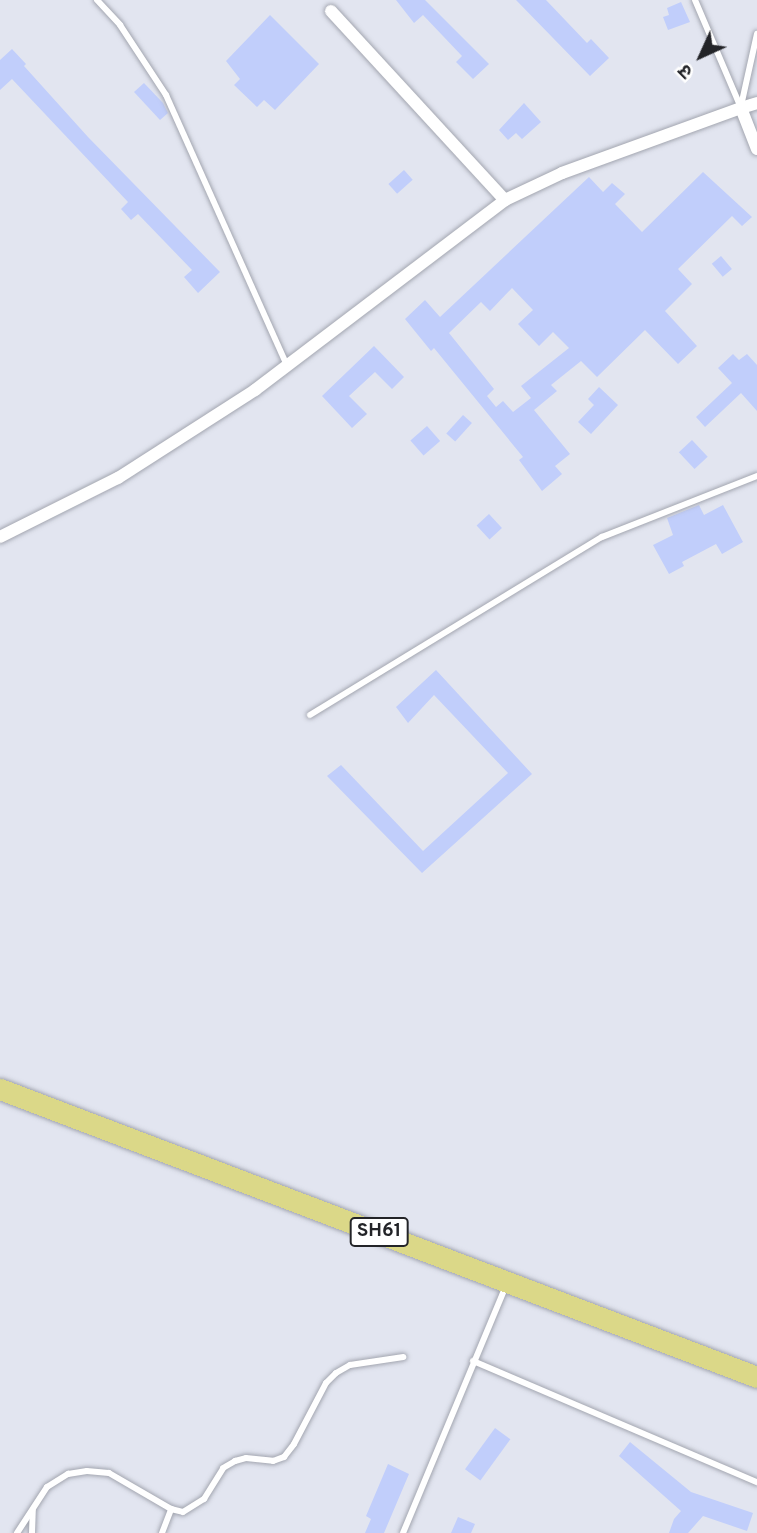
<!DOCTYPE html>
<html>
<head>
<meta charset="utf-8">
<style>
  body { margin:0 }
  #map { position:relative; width:757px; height:1533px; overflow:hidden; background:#e2e5f0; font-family:Overpass,"Noto Sans Devanagari",sans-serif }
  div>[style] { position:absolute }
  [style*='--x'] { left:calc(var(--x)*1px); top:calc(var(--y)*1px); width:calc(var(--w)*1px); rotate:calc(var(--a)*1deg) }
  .building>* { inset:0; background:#c1cefb; transform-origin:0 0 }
  .roads { filter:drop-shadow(0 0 2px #a3a6b0) drop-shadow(0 0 2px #a3a6b0) }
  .service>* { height:6px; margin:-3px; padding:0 3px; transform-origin:3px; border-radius:3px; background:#fff }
  .minor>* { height:12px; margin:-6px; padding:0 6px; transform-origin:6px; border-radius:6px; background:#fff }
  .primary>* { height:21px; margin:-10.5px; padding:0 10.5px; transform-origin:10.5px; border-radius:10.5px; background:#dbd888 }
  span { translate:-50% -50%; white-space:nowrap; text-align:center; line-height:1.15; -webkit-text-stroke:5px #fff; paint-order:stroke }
  .shield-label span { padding:2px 5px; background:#fff; border:2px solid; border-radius:5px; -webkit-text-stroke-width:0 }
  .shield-label { font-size:19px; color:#232428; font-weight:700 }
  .north { position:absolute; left:666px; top:21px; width:70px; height:70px; -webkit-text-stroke:5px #fff; paint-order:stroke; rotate:225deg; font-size:19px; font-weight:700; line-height:28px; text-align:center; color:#232428 }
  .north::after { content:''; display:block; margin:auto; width:24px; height:32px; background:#232428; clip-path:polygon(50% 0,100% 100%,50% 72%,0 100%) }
</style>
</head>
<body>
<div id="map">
  <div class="building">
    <div style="clip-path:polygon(396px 0,425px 0,489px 64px,473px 79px,456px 62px,462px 56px,423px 15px,414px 23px)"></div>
    <div style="clip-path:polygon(516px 0,546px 0,587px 43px,591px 39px,609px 58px,590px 76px)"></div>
    <div style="clip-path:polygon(681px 2px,690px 22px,668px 30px,663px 17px,669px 15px,667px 8px)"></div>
    <div style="clip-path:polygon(270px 15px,319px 64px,275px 110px,264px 100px,257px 107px,234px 85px,240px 79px,226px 61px)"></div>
    <div style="clip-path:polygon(12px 49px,26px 64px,24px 66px,88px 137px,220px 272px,198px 293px,184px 277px,192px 270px,138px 214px,131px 220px,121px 209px,128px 202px,12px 79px,0 90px,0 60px)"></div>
    <div style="clip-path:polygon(144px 83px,163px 103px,168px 113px,160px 120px,134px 92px)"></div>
    <div style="clip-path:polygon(524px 103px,541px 122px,522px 139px,516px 133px,508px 140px,499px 130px)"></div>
    <div style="left:404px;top:170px;width:13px;height:21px;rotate:48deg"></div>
    <div style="clip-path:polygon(evenodd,703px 172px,752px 217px,742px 226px,732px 216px,678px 269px,692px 284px,665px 311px,697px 346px,678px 364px,645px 330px,597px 377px,581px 361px,551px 385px,557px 391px,534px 410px,570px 454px,555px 466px,562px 474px,542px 491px,519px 460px,523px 457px,434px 348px,431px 351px,405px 319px,425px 300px,440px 317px,589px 177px,603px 192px,612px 183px,625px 194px,615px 204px,642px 232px,703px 172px,512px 288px,533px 310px,518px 324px,539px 346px,553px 332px,569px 348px,521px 386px,531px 398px,513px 412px,503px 401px,496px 407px,487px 396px,494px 389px,449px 333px,481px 302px,490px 311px,512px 288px)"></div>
    <div style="left:721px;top:256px;width:17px;height:12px;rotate:50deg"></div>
    <div style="clip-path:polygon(374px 346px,404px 377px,392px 389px,375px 372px,349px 396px,367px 414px,352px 428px,322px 396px)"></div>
    <div style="clip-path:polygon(733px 354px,739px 360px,747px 354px,757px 365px,757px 411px,741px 393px,705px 427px,696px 417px,732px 383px,718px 368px)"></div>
    <div style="clip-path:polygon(599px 387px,618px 405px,591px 434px,578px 422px,594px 405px,588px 399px)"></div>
    <div style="left:463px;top:415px;width:12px;height:25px;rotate:42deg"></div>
    <div style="left:427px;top:426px;width:20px;height:22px;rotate:49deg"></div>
    <div style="left:692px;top:440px;width:23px;height:18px;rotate:47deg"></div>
    <div style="clip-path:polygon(699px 505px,704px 515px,723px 505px,743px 542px,722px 554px,716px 544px,682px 562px,684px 566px,669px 574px,653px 545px,673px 535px,667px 518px)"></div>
    <div style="left:489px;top:514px;width:19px;height:17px;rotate:47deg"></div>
    <div style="clip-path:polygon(436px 670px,532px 774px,422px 873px,327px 776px,341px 765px,423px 851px,508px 773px,434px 695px,408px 723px,396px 707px)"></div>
    <div style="left:495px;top:1428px;width:19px;height:51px;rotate:36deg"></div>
    <div style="clip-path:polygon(630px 1442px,691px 1492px,753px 1513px,747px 1531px,703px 1516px,688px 1533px,669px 1533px,674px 1519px,681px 1511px,619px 1456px)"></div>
    <div style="clip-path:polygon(388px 1464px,409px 1474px,384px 1533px,365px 1533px,371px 1519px,366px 1516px)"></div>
    <div style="clip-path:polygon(458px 1517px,475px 1524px,471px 1533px,451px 1533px)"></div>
  </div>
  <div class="roads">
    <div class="service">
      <div style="--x:97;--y:0;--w:34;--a:47"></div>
      <div style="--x:120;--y:25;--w:84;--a:56.7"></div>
      <div style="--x:166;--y:95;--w:297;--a:65.9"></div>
      <div style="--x:695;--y:0;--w:117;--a:66.9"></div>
      <div style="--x:741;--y:106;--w:74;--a:-77.5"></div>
      <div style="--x:310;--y:715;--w:342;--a:-31.4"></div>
      <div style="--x:602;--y:537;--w:167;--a:-21.5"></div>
      <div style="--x:473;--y:1361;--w:309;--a:23.1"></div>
      <div style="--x:17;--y:1533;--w:55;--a:-56.9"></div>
      <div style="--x:47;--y:1487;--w:25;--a:-32"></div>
      <div style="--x:68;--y:1474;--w:19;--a:-9"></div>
      <div style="--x:87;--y:1471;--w:22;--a:5"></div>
      <div style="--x:109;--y:1473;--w:72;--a:30.1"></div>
      <div style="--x:171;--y:1509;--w:12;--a:14"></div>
      <div style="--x:183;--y:1512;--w:25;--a:-32"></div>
      <div style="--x:204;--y:1499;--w:36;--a:-58"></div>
      <div style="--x:223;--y:1468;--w:14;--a:-30"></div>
      <div style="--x:235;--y:1461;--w:11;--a:-15"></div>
      <div style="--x:246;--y:1458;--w:27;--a:6"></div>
      <div style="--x:273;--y:1461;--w:12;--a:-20"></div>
      <div style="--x:284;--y:1457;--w:16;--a:-52"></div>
      <div style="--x:294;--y:1444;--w:69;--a:-62.3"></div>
      <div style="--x:326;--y:1383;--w:14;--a:-45"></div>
      <div style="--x:336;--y:1373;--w:16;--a:-30"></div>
      <div style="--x:350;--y:1365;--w:54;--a:-8.6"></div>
      <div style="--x:32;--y:1533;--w:23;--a:-88"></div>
      <div style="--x:162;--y:1533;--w:26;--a:-69"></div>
      <div style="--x:403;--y:1533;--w:268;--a:-67.4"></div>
    </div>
    <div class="minor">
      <div style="--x:331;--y:11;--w:257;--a:47.4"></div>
      <div style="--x:741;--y:108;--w:17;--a:-17"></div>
      <div style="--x:0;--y:537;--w:132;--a:-26.6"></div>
      <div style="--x:118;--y:478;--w:163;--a:-32.7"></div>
      <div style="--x:255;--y:390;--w:314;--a:-37.2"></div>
      <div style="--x:505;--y:200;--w:63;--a:-25.3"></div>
      <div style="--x:562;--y:173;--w:190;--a:-20"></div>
      <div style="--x:741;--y:108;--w:44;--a:68.7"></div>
    </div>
    <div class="primary">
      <div style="--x:0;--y:1089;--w:810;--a:20.83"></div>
    </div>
  </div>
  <div class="shield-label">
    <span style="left:379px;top:1232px">SH61</span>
  </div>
  <div class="north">उ</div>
</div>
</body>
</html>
